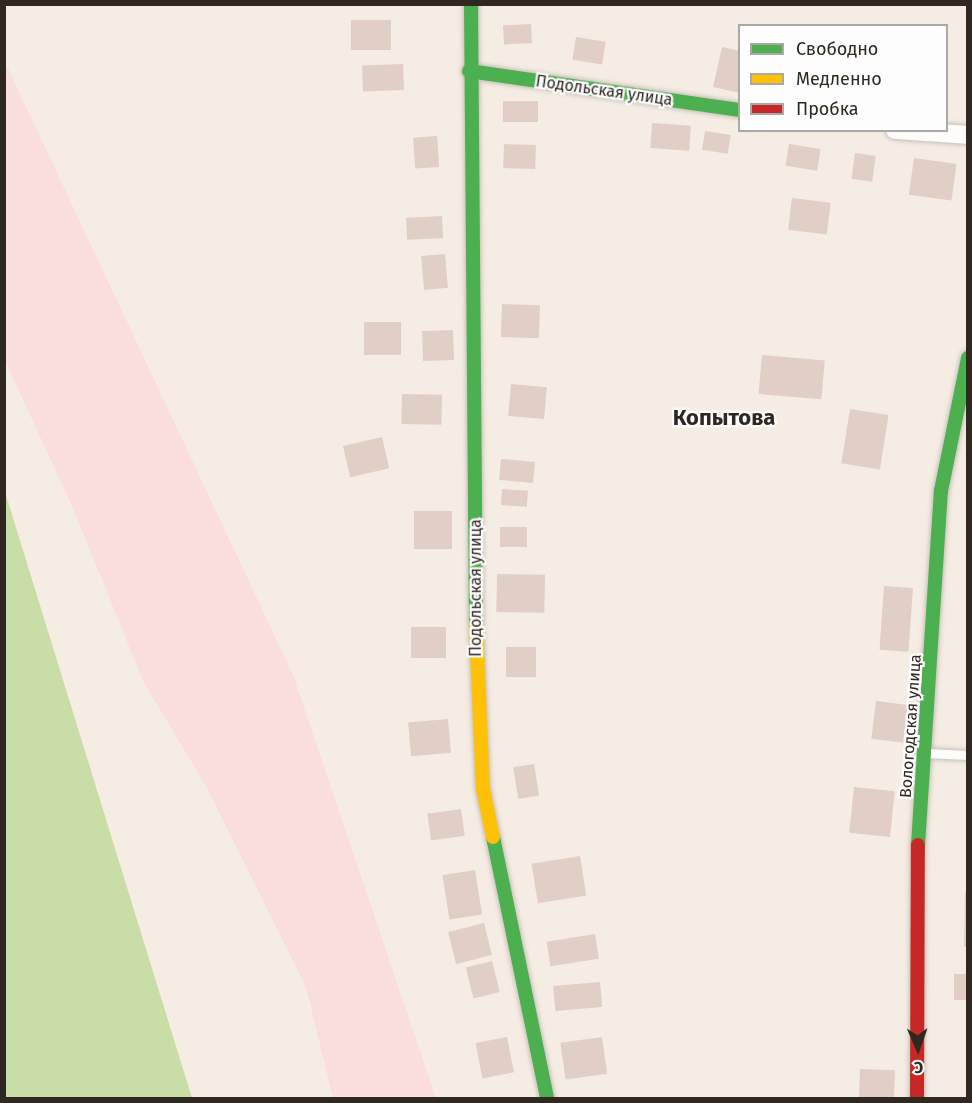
<!DOCTYPE html>
<html>
<head>
<meta charset="utf-8">
<style>
  body { margin:0 }
  #map { position:relative; width:972px; height:1103px; overflow:hidden; background:#f5ece3; font-family:"Fira Sans",sans-serif }
  div>[style] { position:absolute }
  [style*='--x'] { left:calc(var(--x)*1px); top:calc(var(--y)*1px); width:calc(var(--w)*1px); rotate:calc(var(--a)*1deg) }
  .green>* { inset:0; background:#fadedb }
  .water>* { inset:0; background:#c9dda7 }
  .building>* { inset:0; background:#e1cec4; transform-origin:0 0 }
  .roads { filter:drop-shadow(0 0 2px #c8c1b9) drop-shadow(0 0 2px #c8c1b9) }
  .lane>* { height:9px; margin:-4.5px; padding:0 4.5px; transform-origin:4.5px; border-radius:4.5px; background:#fefcfb }
  .street>* { height:18px; margin:-9px; padding:0 9px; transform-origin:9px; border-radius:9px; background:#fefcfb }
  .fast>* { height:14px; margin:-7px; padding:0 7px; transform-origin:7px; border-radius:7px; background:#4caf50 }
  .slow>* { height:14px; margin:-7px; padding:0 7px; transform-origin:7px; border-radius:7px; background:#ffc107 }
  .jam>* { height:14px; margin:-7px; padding:0 7px; transform-origin:7px; border-radius:7px; background:#c62828 }
  span { translate:-50% -50%; white-space:nowrap; text-align:center; line-height:1.15; -webkit-text-stroke:4.5px #fdfdfd; paint-order:stroke }
  .street-label { font-size:16px; color:#2f2820 }
  .district-label { font-size:22px; color:#2f2820; font-weight:700 }
  .frame { position:absolute; inset:0; border:6px solid #2f2820; pointer-events:none }
  .legend { position:absolute; left:738px; top:24px; width:210px; height:108px; box-sizing:border-box; background:#fdfdfd; border:2px solid #aba8a5; margin:0; padding:8px 10px; list-style:none; font-size:18px; color:#2f2820 }
  .legend li { display:flex; align-items:center; gap:12px; height:30px }
  .legend b { width:30px; border:2px solid #aba8a5 }
  .north { position:absolute; left:888px; top:1019px; width:60px; height:60px; -webkit-text-stroke:4px #fdfdfd; paint-order:stroke; rotate:178deg; font-size:16px; font-weight:700; line-height:24px; text-align:center; color:#2f2820 }
  .north::after { content:''; display:block; margin:auto; width:21px; height:27px; background:#2f2820; clip-path:polygon(50% 0,100% 100%,50% 72%,0 100%) }
</style>
</head>
<body>
<div id="map">
  <div class="green">
    <div style="clip-path:polygon(5px 62px,293px 675px,436px 1098px,333px 1098px,306px 987px,206px 786px,143px 681px,73px 508px,5px 361px)"></div>
  </div>
  <div class="water">
    <div style="clip-path:polygon(4px 492px,5px 492px,192px 1098px,5px 1098px)"></div>
  </div>
  <div class="building">
    <div style="left:391px;top:20px;width:30px;height:40px;rotate:90deg"></div>
    <div style="left:531px;top:24px;width:19px;height:28px;rotate:87deg"></div>
    <div style="left:576px;top:37px;width:30px;height:23px;rotate:9deg"></div>
    <div style="clip-path:polygon(722px 47px,740px 51px,740px 93px,713px 87px)"></div>
    <div style="left:403px;top:64px;width:26px;height:41px;rotate:88deg"></div>
    <div style="left:538px;top:101px;width:21px;height:35px;rotate:90deg"></div>
    <div style="left:652px;top:123px;width:39px;height:25px;rotate:4deg"></div>
    <div style="left:705px;top:131px;width:26px;height:19px;rotate:9deg"></div>
    <div style="left:437px;top:136px;width:31px;height:24px;rotate:86deg"></div>
    <div style="left:504px;top:144px;width:32px;height:24px;rotate:2deg"></div>
    <div style="left:789px;top:144px;width:32px;height:22px;rotate:9deg"></div>
    <div style="left:855px;top:153px;width:21px;height:26px;rotate:8deg"></div>
    <div style="left:914px;top:158px;width:43px;height:37px;rotate:8deg"></div>
    <div style="left:792px;top:198px;width:39px;height:32px;rotate:7deg"></div>
    <div style="left:442px;top:216px;width:22px;height:36px;rotate:87deg"></div>
    <div style="left:445px;top:254px;width:34px;height:24px;rotate:85deg"></div>
    <div style="left:502px;top:304px;width:38px;height:33px;rotate:2deg"></div>
    <div style="left:364px;top:322px;width:37px;height:33px"></div>
    <div style="left:453px;top:330px;width:30px;height:31px;rotate:88deg"></div>
    <div style="left:762px;top:355px;width:63px;height:39px;rotate:5deg"></div>
    <div style="left:511px;top:384px;width:36px;height:32px;rotate:5deg"></div>
    <div style="left:402px;top:394px;width:40px;height:30px;rotate:1deg"></div>
    <div style="left:850px;top:409px;width:39px;height:55px;rotate:9deg"></div>
    <div style="left:382px;top:437px;width:32px;height:40px;rotate:77deg"></div>
    <div style="left:501px;top:459px;width:34px;height:21px;rotate:5deg"></div>
    <div style="left:502px;top:489px;width:26px;height:16px;rotate:4deg"></div>
    <div style="left:414px;top:511px;width:38px;height:38px"></div>
    <div style="left:500px;top:527px;width:27px;height:20px"></div>
    <div style="left:497px;top:574px;width:48px;height:38px;rotate:1deg"></div>
    <div style="left:884px;top:586px;width:29px;height:64px;rotate:4deg"></div>
    <div style="left:446px;top:627px;width:31px;height:35px;rotate:90deg"></div>
    <div style="left:506px;top:647px;width:30px;height:30px"></div>
    <div style="left:876px;top:701px;width:32px;height:38px;rotate:7deg"></div>
    <div style="left:448px;top:719px;width:34px;height:40px;rotate:85deg"></div>
    <div style="left:534px;top:764px;width:32px;height:21px;rotate:81deg"></div>
    <div style="left:854px;top:787px;width:41px;height:46px;rotate:6deg"></div>
    <div style="left:461px;top:809px;width:27px;height:34px;rotate:82deg"></div>
    <div style="left:580px;top:856px;width:40px;height:49px;rotate:81deg"></div>
    <div style="left:475px;top:870px;width:45px;height:33px;rotate:81deg"></div>
    <div style="clip-path:polygon(965px 892px,968px 892px,968px 947px,964px 947px)"></div>
    <div style="left:484px;top:923px;width:33px;height:37px;rotate:76deg"></div>
    <div style="left:595px;top:934px;width:25px;height:49px;rotate:81deg"></div>
    <div style="left:492px;top:961px;width:32px;height:27px;rotate:76deg"></div>
    <div style="left:954px;top:974px;width:14px;height:26px"></div>
    <div style="left:600px;top:982px;width:25px;height:47px;rotate:85deg"></div>
    <div style="left:507px;top:1037px;width:36px;height:32px;rotate:79deg"></div>
    <div style="left:602px;top:1037px;width:37px;height:42px;rotate:82deg"></div>
    <div style="left:860px;top:1069px;width:35px;height:29px;rotate:2deg"></div>
  </div>
  <div class="roads">
    <div class="lane">
      <div style="--x:926;--y:753;--w:42;--a:2.7"></div>
    </div>
    <div class="street">
      <div style="--x:895;--y:130;--w:73;--a:3.9"></div>
    </div>
    <div class="fast">
      <div style="--x:471;--y:4;--w:620;--a:89.54"></div>
      <div style="--x:469;--y:71;--w:274;--a:8.2"></div>
      <div style="--x:493;--y:837;--w:267;--a:78.3"></div>
      <div style="--x:918;--y:845;--w:355;--a:-86.3"></div>
      <div style="--x:941;--y:491;--w:136;--a:-78.5"></div>
    </div>
    <div class="slow">
      <div style="--x:476;--y:624;--w:165;--a:87.6"></div>
      <div style="--x:483;--y:789;--w:49;--a:78.2"></div>
    </div>
    <div class="jam">
      <div style="--x:917;--y:1098;--w:253;--a:-89.8"></div>
    </div>
  </div>
  <div class="street-label">
    <span style="left:604px;top:91px;rotate:8deg">Подольская улица</span>
    <span style="left:476px;top:588px;rotate:-90deg">Подольская улица</span>
    <span style="left:911px;top:726px;rotate:-86deg">Вологодская улица</span>
  </div>
  <div class="district-label">
    <span style="left:724px;top:418px">Копытова</span>
  </div>
  <div class="frame"></div>
  <ul class="legend">
  <li><b style="height:8px;background:#4caf50"></b>Свободно</li>
  <li><b style="height:8px;background:#ffc107"></b>Медленно</li>
  <li><b style="height:8px;background:#c62828"></b>Пробка</li>
  </ul>
  <div class="north">С</div>
</div>
</body>
</html>
